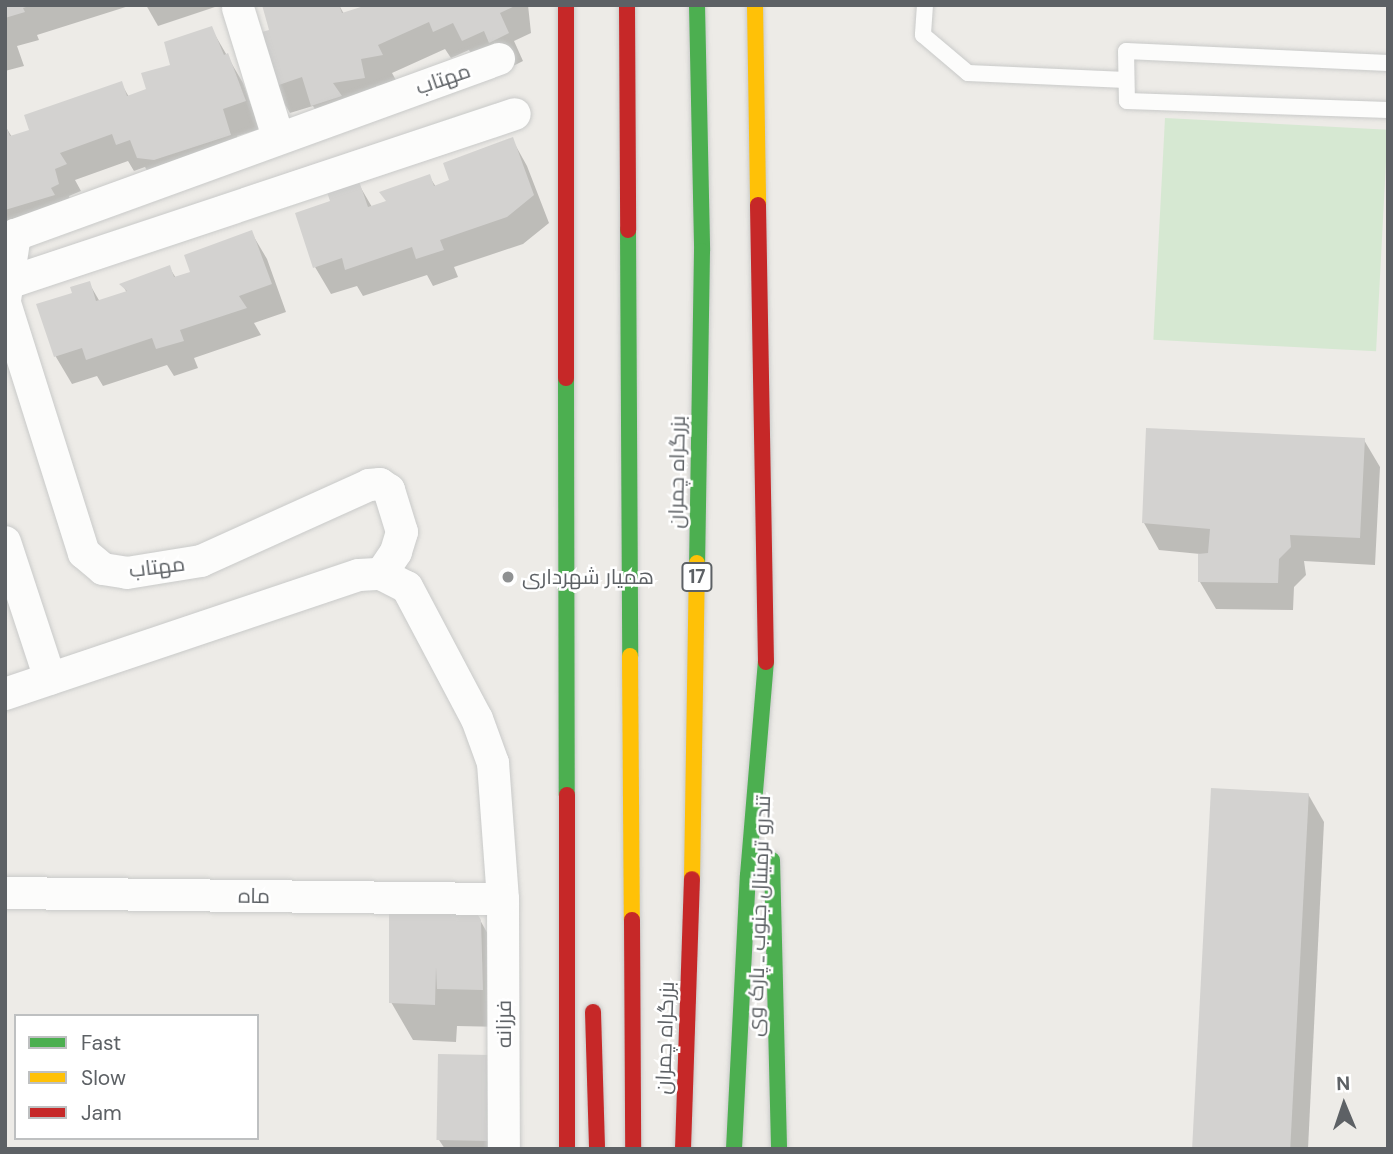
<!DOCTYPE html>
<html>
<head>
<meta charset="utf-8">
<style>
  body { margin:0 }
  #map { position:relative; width:1393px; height:1154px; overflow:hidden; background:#edebe7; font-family:"DM Sans",Cairo,sans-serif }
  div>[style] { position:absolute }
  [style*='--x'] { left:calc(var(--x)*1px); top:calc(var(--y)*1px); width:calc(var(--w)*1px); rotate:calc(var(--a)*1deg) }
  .green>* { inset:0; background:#d6e8d2; transform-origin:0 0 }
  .shadow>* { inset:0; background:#0003 }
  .building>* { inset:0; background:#d3d2d0; transform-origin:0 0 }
  .roads { filter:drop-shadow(0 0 2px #c9cac9) drop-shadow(0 0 2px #c9cac9) }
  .lane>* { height:16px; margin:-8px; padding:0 8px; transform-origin:8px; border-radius:8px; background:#fcfcfb }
  .street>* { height:32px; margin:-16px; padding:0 16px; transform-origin:16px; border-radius:16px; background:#fcfcfb }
  .fast>* { height:16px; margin:-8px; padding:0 8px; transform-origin:8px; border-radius:8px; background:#4caf50 }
  .slow>* { height:16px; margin:-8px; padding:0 8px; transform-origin:8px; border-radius:8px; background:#ffc107 }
  .jam>* { height:16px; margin:-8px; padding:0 8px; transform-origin:8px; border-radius:8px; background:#c62828 }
  .dots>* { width:19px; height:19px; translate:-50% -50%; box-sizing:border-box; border:4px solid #fff; border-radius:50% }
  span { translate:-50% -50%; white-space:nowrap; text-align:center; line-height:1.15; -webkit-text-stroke:5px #fff; paint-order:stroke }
  .shield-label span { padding:2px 5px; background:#fff; border:2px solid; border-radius:5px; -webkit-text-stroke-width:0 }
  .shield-label { font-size:19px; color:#5d6165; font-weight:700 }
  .street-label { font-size:21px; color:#5d6165 }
  .poi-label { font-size:21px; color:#5d6165 }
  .left { translate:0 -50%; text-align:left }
  .frame { position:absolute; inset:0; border:7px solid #5d6165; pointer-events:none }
  .legend { position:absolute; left:14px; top:1014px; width:245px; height:126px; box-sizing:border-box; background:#fff; border:2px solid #bec0c1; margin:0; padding:9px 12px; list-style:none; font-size:21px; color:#5d6165 }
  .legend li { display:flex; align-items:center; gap:14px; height:35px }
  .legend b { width:35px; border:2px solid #bec0c1 }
  .north { position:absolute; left:1309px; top:1070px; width:70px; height:70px; -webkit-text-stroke:5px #fff; paint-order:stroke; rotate:358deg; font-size:19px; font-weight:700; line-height:28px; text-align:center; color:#5d6165 }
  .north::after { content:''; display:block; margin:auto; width:24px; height:32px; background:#5d6165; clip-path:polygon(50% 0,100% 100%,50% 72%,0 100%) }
</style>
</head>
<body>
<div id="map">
  <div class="green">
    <div style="left:1165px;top:118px;width:223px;height:222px;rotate:3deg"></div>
  </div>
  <div class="shadow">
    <div style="clip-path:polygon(5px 5px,132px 5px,37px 35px,39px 40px,17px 46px,24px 66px,5px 71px)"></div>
    <div style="clip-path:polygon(146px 5px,221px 5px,158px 26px)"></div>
    <div style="clip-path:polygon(339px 5px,344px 14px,372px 5px,528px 5px,531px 33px,514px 41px,523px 61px,507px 69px,479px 67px,469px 50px,451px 58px,445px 49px,392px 73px,397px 82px,376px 86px,379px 105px,329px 132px,313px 106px,290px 113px,274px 86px)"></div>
    <div style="clip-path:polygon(211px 28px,243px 83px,260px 129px,237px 136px,245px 163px,155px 185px,145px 167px,134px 171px,128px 161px,75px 180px,81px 191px,69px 196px,73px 212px,5px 242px,5px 126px,12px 137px,31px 131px,121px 83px,129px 97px,148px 90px)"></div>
    <div style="clip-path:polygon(512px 139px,527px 166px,549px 223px,523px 244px,454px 267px,458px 277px,433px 286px,427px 275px,363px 296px,357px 286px,331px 294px,315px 267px,332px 202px,358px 183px,372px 207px,387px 202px,429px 176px,436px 187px,451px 181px)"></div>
    <div style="clip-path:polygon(251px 232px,267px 259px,286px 312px,254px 323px,261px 335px,194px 358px,198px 368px,174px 376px,167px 365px,103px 386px,97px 376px,72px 384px,56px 357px,39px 306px,75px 294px,89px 283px,100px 302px,127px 293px,122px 284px,169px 267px,176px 278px,192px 273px)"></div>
    <div style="clip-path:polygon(1364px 440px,1380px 467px,1375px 565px,1304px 561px,1306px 575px,1294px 587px,1293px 610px,1216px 609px,1200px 582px,1200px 554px,1159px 550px,1144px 523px)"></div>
    <div style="clip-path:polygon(1308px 794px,1324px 822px,1308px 1149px,1198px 1149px)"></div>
    <div style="clip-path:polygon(480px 920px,502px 959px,504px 1027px,457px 1026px,456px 1042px,413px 1040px,391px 1002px)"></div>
    <div style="clip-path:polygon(511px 1094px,511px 1149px,445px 1149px,439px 1140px)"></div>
  </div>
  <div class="building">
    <div style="clip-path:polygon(5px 5px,28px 5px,29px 6px,23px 8px,25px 12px,5px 18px)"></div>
    <div style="clip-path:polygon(262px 5px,339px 5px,342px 13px,367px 5px,517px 5px,500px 13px,509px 33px,489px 43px,484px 31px,462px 41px,453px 23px,433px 32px,429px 22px,378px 45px,383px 55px,361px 59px,365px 78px,333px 83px,342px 96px,311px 106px,302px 77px,273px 87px,255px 34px,269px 30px)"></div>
    <div style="clip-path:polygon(212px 26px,224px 55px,228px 53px,246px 101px,223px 109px,231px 135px,154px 160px,137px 158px,130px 140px,116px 145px,112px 134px,60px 153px,67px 164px,55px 169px,59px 184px,51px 188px,55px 195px,5px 210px,5px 124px,10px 136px,29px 130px,24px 115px,122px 81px,127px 96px,146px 89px,141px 73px,170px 65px,164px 42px)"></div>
    <div style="clip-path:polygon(513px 137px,534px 195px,507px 217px,440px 240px,444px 250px,416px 259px,412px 247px,345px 270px,342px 258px,313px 268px,295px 213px,330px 201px,327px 192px,359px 181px,368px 207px,386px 201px,379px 192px,430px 174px,434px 186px,449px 180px,443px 163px)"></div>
    <div style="clip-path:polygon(252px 230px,272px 284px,239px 296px,247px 308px,180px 330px,184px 341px,156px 349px,152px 338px,86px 360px,82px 348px,54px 357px,36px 304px,72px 293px,70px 287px,90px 281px,96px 301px,127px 291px,119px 284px,170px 265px,174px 277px,190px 272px,184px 255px)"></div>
    <div style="clip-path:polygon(1146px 428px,1365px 438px,1360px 538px,1290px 535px,1291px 547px,1279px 559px,1278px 583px,1198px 582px,1198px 554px,1208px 553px,1210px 529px,1142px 523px)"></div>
    <div style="left:1211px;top:788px;width:98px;height:361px;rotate:3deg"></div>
    <div style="clip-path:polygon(389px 908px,475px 910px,481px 920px,483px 990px,437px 989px,436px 967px,435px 1005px,389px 1003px)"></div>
    <div style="left:438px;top:1054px;width:52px;height:86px;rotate:1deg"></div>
  </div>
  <div class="roads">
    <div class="lane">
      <div style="--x:925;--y:5;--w:30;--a:94"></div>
      <div style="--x:923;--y:35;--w:59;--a:40.2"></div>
      <div style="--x:968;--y:73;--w:158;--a:2.5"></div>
      <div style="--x:1388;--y:63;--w:262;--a:-177.4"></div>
      <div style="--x:1126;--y:51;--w:50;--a:88.9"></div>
      <div style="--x:1127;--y:101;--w:261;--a:2"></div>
    </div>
    <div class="street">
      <div style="--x:238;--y:8;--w:135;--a:72.8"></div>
      <div style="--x:8;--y:283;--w:534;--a:-18.43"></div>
      <div style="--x:5;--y:300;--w:66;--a:-81.3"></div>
      <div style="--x:15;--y:235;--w:515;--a:-19.98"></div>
      <div style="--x:5;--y:303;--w:262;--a:72.5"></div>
      <div style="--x:84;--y:553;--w:25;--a:40"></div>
      <div style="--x:103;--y:569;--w:24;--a:9"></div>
      <div style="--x:127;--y:573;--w:75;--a:-9.2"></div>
      <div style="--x:201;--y:561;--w:184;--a:-24.3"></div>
      <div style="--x:369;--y:485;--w:11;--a:-5"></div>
      <div style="--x:380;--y:484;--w:11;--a:34"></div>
      <div style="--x:389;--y:490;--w:44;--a:72.8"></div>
      <div style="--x:402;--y:532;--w:21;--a:107"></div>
      <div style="--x:396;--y:552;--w:27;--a:124"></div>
      <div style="--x:5;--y:542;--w:144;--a:71.8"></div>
      <div style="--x:5;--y:694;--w:373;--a:-18.6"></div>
      <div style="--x:359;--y:575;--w:22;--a:-3"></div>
      <div style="--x:381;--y:574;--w:29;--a:27"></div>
      <div style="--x:407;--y:587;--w:149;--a:62.1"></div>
      <div style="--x:477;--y:719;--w:47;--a:70"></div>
      <div style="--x:493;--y:763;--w:136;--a:85.8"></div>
      <div style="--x:503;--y:899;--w:250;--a:89.8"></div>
      <div style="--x:5;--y:893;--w:498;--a:0.7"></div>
    </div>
    <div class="fast">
      <div style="--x:697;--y:5;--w:246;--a:88.8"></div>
      <div style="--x:702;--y:251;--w:312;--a:90.9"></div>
      <div style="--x:628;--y:230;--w:426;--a:89.7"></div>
      <div style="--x:566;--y:378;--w:417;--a:89.9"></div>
      <div style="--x:772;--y:860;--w:289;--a:88.6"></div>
      <div style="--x:734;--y:1149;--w:274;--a:-87.1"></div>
      <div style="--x:748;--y:875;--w:214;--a:-85.2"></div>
    </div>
    <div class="slow">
      <div style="--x:755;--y:5;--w:200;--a:89.1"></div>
      <div style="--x:630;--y:656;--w:264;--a:89.6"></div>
      <div style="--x:692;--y:879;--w:316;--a:-89.1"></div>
    </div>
    <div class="jam">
      <div style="--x:566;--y:5;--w:373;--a:90"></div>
      <div style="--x:627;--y:5;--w:225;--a:89.7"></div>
      <div style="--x:758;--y:205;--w:457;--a:89"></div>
      <div style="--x:567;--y:795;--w:354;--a:90"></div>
      <div style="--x:632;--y:920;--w:229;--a:89.7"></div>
      <div style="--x:593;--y:1012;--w:137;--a:88.3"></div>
      <div style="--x:683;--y:1149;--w:270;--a:-88.1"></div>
    </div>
  </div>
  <div class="dots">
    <div style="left:508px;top:577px;background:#8f9192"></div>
  </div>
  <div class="shield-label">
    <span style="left:697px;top:577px">17</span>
  </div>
  <div class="street-label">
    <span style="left:443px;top:79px;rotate:-19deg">مهتاب</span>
    <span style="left:677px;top:472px;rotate:-89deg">بزرگراه چمران</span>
    <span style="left:157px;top:567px;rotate:-7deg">مهتاب</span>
    <span style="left:254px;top:896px;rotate:1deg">ماه</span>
    <span style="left:759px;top:916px;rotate:-88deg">تندرو ترمینال جنوب ـ پارک وی</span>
    <span style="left:504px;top:1024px;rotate:-90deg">فرزانه</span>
    <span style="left:665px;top:1038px;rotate:-88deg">بزرگراه چمران</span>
  </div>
  <div class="poi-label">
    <span class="left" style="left:522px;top:577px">همیار شهرداری</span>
  </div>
  <div class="frame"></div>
  <ul class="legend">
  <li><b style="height:9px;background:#4caf50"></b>Fast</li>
  <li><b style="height:9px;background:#ffc107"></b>Slow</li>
  <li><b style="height:9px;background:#c62828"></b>Jam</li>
  </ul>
  <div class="north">N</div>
</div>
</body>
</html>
